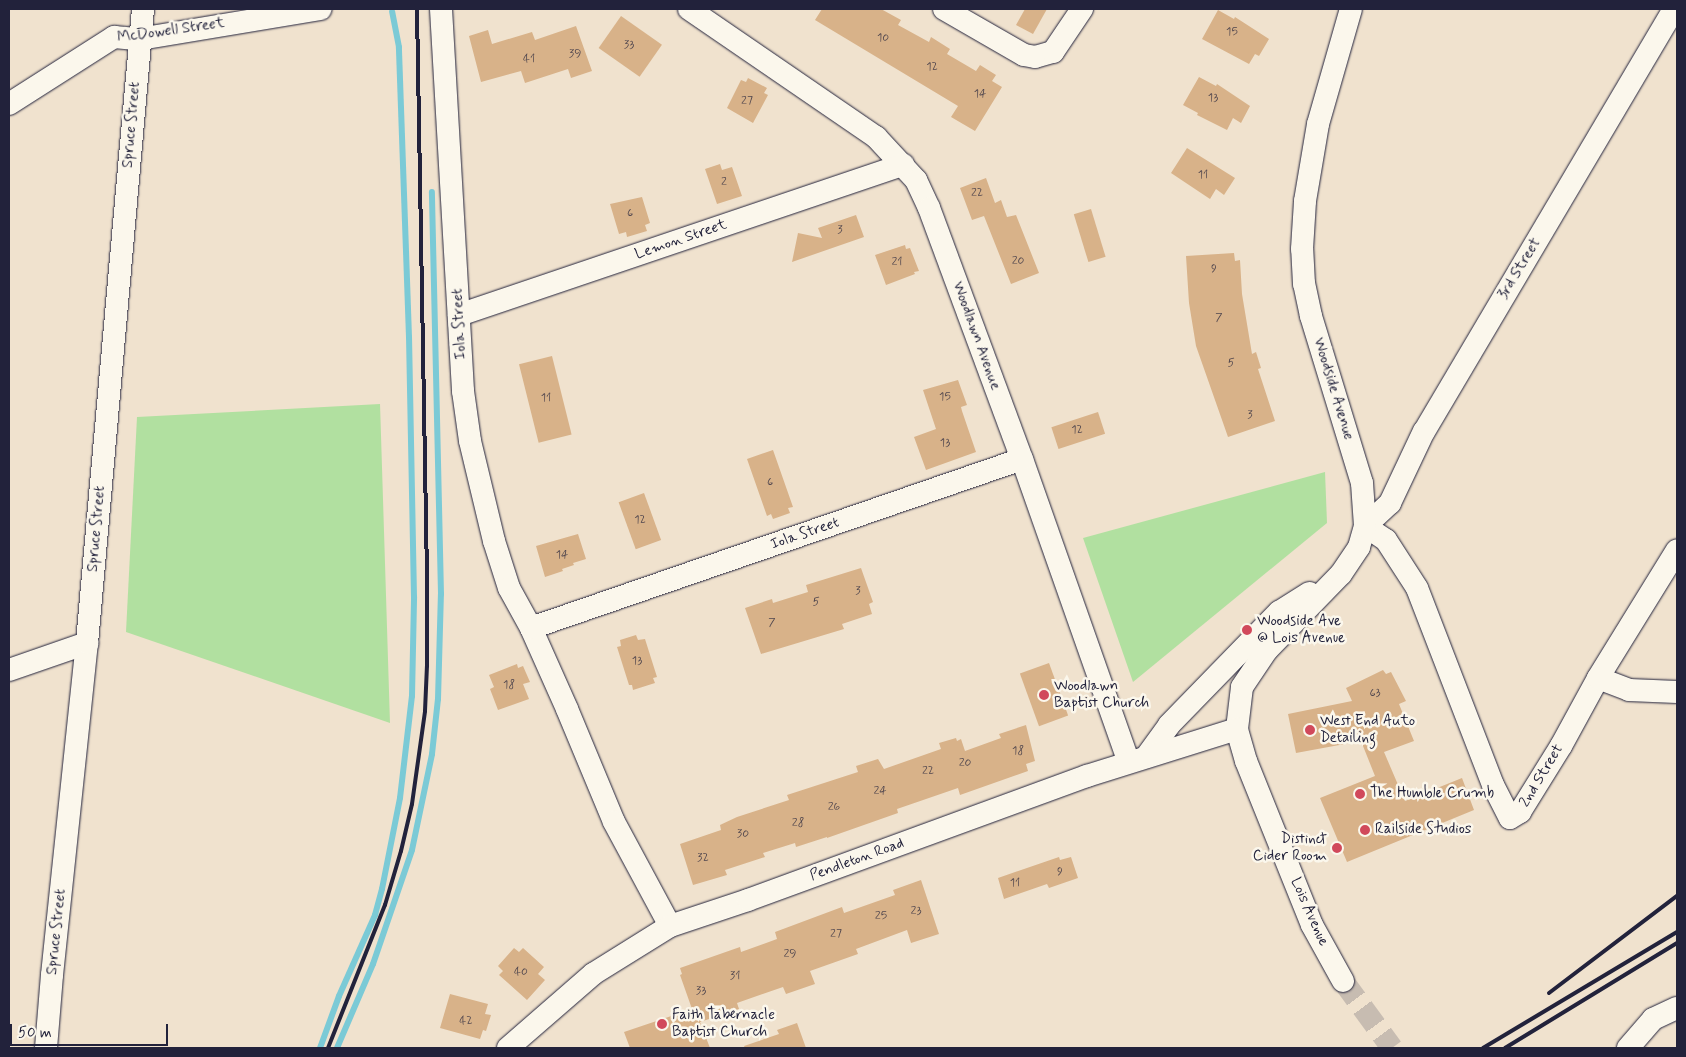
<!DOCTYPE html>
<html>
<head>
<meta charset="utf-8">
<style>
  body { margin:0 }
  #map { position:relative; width:1686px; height:1057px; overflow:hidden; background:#f0e2ce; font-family:Mynerve,sans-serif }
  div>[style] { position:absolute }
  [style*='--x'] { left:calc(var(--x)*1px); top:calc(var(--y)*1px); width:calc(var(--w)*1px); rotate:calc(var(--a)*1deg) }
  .green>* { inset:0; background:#b1e0a0 }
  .stream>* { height:6px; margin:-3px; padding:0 3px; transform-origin:3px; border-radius:3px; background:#7bcad6 }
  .building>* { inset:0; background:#d8b289; transform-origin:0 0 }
  .minor-tunnel>* { height:22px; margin-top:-11px; transform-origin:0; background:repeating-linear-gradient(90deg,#c7bcb1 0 22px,transparent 0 33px) }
  .roads { filter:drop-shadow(0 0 1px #22223b) drop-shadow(0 0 1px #22223b) }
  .minor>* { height:22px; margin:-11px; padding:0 11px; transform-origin:11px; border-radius:11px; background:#fbf7ec }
  .rail>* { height:4px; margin:-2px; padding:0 2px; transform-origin:2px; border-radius:2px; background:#22223b }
  .dots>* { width:14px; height:14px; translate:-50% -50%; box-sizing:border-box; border:2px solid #fbf7ec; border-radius:50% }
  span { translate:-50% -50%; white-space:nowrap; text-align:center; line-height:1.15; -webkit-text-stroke:5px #fbf7ec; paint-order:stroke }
  .number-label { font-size:12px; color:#50464e }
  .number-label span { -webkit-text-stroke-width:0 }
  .street-label { font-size:15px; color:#22223b }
  .poi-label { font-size:15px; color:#22223b }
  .left { translate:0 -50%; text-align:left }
  .right { translate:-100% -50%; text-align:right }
  .frame { position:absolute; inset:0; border:10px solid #22223b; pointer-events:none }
  .scale { position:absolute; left:10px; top:1024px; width:158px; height:22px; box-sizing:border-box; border:2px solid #22223b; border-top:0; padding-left:6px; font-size:15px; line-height:18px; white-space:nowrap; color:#22223b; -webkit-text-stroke:4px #fbf7ec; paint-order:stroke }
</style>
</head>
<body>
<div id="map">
  <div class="green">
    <div style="clip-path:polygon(380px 404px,390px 723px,126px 632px,137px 417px)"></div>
    <div style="clip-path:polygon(1325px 472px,1327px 523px,1133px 682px,1083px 538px)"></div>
  </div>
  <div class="stream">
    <div style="--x:320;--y:1048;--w:55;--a:-69.9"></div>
    <div style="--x:339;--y:996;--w:89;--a:-66"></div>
    <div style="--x:375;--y:915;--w:27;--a:-75"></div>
    <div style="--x:382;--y:889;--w:93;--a:-78.8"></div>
    <div style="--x:400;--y:798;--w:103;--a:-83.3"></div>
    <div style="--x:412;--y:696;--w:99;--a:-88.8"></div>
    <div style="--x:414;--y:597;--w:260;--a:-91.1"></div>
    <div style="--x:409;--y:337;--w:290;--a:-92"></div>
    <div style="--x:399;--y:47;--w:36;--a:-101"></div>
    <div style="--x:337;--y:1048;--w:91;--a:-66.8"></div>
    <div style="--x:373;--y:964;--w:120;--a:-71.1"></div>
    <div style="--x:412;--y:850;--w:98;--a:-78.2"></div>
    <div style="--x:432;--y:754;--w:55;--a:-83.8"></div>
    <div style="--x:438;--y:699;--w:105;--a:-88.4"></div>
    <div style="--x:441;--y:594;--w:402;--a:-91.3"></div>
  </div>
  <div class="building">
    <div style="clip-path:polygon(822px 9px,881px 9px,901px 20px,898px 25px,929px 42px,931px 37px,950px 49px,947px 54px,976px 71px,980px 65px,996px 75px,992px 81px,1002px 87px,975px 131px,951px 117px,958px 106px,815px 20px)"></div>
    <div style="clip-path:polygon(1025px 9px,1047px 9px,1033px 34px,1016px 25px)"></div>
    <div style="clip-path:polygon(1218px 10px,1234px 19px,1235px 17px,1269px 39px,1259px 56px,1255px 54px,1249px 64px,1202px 39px)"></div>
    <div style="left:621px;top:16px;width:50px;height:39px;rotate:35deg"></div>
    <div style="clip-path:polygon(576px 26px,592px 71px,571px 78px,568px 69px,525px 83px,521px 71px,481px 82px,469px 36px,488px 30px,492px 44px,532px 32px,535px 40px)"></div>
    <div style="clip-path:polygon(1199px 77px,1216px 86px,1217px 84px,1250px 106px,1241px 123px,1233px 118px,1227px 130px,1197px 115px,1198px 113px,1183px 105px)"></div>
    <div style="clip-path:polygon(748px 78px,767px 88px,764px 93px,768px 95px,753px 123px,727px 108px,741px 80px,746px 82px)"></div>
    <div style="clip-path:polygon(1187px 148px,1235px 178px,1224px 195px,1216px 189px,1210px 199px,1171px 173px)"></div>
    <div style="clip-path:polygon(720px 164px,722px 170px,732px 167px,742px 196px,717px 204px,705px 169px)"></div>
    <div style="clip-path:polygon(986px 178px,995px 203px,1001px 200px,1007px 217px,1016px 215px,1039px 273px,1011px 284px,984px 216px,972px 220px,960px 188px)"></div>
    <div style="clip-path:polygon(642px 197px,650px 223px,645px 225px,647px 231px,627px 237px,626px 232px,619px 234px,610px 204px)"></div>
    <div style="left:1091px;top:209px;width:50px;height:18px;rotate:73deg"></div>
    <div style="clip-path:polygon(856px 215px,864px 237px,792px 262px,798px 233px,822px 238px,818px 228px)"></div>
    <div style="clip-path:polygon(905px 245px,906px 249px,910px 248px,919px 271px,914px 272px,915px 274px,886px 285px,875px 255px)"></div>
    <div style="clip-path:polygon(1234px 253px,1235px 261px,1240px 260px,1242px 294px,1252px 354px,1256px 352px,1261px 368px,1258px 369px,1275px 421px,1228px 437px,1196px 346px,1189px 303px,1186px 256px)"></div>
    <div style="left:552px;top:356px;width:81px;height:34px;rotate:76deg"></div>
    <div style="clip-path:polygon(958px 380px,967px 405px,961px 407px,962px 411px,976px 452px,926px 470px,914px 437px,936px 429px,923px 390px)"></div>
    <div style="left:1098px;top:412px;width:23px;height:49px;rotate:72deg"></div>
    <div style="clip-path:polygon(773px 450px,793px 507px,788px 508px,790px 513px,773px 519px,771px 514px,767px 516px,747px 459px)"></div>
    <div style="left:644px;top:493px;width:50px;height:27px;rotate:70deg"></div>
    <div style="clip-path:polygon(578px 534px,586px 559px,573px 563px,574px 565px,562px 569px,563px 571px,545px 577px,536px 546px)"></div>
    <div style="clip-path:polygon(861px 568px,873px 602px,869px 604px,872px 614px,842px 624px,844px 629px,761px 654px,745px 608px,772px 599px,773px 603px,808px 592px,806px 585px)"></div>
    <div style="clip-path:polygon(636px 635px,638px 640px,645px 639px,657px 677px,653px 678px,655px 683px,633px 690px,632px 685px,629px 685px,617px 647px,621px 646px,620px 640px)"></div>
    <div style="left:1049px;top:663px;width:56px;height:31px;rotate:70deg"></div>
    <div style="clip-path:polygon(517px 664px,518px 668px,523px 666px,530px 682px,523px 684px,529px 699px,498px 710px,490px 689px,494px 687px,489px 675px)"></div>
    <div style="clip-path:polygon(1383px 670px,1386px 674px,1391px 672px,1406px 701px,1399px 704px,1414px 741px,1384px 752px,1405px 801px,1462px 778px,1474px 810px,1347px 862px,1320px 798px,1375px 776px,1361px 741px,1296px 753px,1288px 714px,1352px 701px,1346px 688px)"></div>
    <div style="clip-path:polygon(1026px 725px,1035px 761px,1026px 764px,1028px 771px,960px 795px,958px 788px,897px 809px,898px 813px,827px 838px,827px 837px,796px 847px,795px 843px,763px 853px,765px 857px,725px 870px,727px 875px,693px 885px,680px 844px,721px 830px,720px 825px,737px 817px,789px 800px,787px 795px,858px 772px,856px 766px,878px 759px,884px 769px,941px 749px,939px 743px,956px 738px,957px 741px,961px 739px,965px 751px,1001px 738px,999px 734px)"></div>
    <div style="clip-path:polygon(1059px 857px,1060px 860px,1071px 857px,1078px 878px,1049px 888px,1047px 884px,1004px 899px,998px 878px)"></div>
    <div style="clip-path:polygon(921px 880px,939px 934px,911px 943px,907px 930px,856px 949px,858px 954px,810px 971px,815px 984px,786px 994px,783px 987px,737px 1003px,739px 1009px,700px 1022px,710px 1048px,630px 1048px,624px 1032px,692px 1009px,680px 975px,682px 974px,680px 968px,740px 947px,741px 952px,777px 939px,775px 932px,842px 907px,844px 913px,895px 895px,893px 890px)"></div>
    <div style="clip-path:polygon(514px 948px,519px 952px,523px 948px,544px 967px,538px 974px,545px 980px,527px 1000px,499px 975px,503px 971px,498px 966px)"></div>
    <div style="clip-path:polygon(450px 994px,488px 1004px,485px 1014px,491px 1015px,486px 1031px,483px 1030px,480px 1039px,440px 1028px)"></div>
    <div style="clip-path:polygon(797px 1023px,806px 1048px,745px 1048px,744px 1046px,779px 1034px,777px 1030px)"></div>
  </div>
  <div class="minor-tunnel">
    <div style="--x:1343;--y:981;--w:83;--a:53.8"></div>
  </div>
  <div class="roads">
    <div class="minor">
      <div style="--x:441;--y:9;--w:383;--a:86.7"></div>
      <div style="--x:463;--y:391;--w:50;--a:82"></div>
      <div style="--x:470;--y:441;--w:103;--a:76.5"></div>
      <div style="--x:494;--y:541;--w:49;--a:72.3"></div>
      <div style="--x:509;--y:588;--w:46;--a:61.2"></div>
      <div style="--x:531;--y:628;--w:89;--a:66"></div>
      <div style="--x:567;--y:709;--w:122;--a:67.4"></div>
      <div style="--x:614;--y:822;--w:118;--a:61.7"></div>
      <div style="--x:689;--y:9;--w:227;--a:34.4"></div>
      <div style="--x:876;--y:137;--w:59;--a:47.1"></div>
      <div style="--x:916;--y:180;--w:31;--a:65"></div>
      <div style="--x:929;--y:208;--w:268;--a:69.7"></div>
      <div style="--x:1022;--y:459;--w:321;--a:70.6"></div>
      <div style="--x:944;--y:9;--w:92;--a:29.9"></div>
      <div style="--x:1024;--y:55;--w:11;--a:10"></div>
      <div style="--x:1035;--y:57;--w:19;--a:-16"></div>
      <div style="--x:1053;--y:52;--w:52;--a:-56"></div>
      <div style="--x:1674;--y:9;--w:490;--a:120.6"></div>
      <div style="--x:1424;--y:431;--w:80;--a:115.3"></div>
      <div style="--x:1390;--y:503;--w:34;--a:137"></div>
      <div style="--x:1365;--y:526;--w:25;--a:34"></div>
      <div style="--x:1386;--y:540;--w:57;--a:57.1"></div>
      <div style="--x:1417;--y:588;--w:211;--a:68.9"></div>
      <div style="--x:1493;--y:785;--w:37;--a:63"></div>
      <div style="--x:1510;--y:818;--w:12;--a:-31"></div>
      <div style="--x:1520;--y:812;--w:78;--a:-58.2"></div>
      <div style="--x:1561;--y:746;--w:77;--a:-61.4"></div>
      <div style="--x:1598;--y:678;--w:150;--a:-58.3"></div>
      <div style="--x:9;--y:104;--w:125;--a:-32.5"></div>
      <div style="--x:114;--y:37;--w:25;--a:5"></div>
      <div style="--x:139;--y:39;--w:184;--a:-9.4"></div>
      <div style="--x:459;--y:315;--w:469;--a:-18.7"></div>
      <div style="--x:531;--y:628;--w:519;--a:-18.99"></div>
      <div style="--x:9;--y:670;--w:83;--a:-19.1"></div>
      <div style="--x:1598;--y:678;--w:33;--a:21"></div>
      <div style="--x:1629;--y:690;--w:48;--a:2.4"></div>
      <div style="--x:1146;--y:757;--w:39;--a:-54"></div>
      <div style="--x:1169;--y:725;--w:158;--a:-45.8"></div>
      <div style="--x:1279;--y:612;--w:36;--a:-32"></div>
      <div style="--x:1343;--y:981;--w:64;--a:-119"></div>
      <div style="--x:1312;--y:925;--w:177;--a:-111.9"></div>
      <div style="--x:1246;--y:761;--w:33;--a:-106"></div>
      <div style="--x:1237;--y:729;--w:42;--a:-83.2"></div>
      <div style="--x:1242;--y:687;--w:45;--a:-56"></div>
      <div style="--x:1267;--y:650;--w:106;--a:-45.8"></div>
      <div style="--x:1341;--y:574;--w:32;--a:-56"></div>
      <div style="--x:1359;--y:547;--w:22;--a:-74"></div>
      <div style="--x:1365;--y:526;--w:43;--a:-94"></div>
      <div style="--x:1362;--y:483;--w:175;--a:-107"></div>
      <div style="--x:1311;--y:316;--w:33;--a:-102"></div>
      <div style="--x:1304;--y:284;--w:35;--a:-93"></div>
      <div style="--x:1302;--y:249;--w:48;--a:-86.4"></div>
      <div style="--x:1305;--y:201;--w:78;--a:-80.4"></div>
      <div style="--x:1318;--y:124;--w:120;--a:-74"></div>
      <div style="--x:46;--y:1048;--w:73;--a:-85.3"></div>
      <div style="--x:52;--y:975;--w:334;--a:-84"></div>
      <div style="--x:87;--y:643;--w:636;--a:-84.95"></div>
      <div style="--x:508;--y:1048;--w:113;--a:-41"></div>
      <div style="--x:593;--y:974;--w:91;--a:-31.9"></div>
      <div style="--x:670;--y:926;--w:82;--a:-18.4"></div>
      <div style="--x:748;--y:900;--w:361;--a:-20.1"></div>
      <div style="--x:1087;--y:776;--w:157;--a:-17.4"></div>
      <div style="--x:1628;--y:1048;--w:38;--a:-49"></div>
      <div style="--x:1653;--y:1019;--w:26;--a:-25"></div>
    </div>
  </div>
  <div class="rail">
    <div style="--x:1549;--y:993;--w:161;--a:-37.2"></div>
    <div style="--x:328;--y:1048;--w:154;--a:-68.3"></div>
    <div style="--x:385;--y:905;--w:56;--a:-73.5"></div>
    <div style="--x:401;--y:851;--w:48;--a:-76.8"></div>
    <div style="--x:412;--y:804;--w:94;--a:-82"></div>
    <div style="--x:425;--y:711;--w:45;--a:-87.5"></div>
    <div style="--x:427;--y:666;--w:89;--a:-90"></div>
    <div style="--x:427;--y:577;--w:568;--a:-91.01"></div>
    <div style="--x:1483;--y:1048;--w:226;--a:-30.9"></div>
    <div style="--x:1505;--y:1048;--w:202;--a:-31.4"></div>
  </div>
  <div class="dots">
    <div style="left:1247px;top:630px;background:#d1495b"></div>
    <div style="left:1044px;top:695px;background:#d1495b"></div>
    <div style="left:1310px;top:730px;background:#d1495b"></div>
    <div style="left:1360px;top:794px;background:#d1495b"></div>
    <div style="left:1365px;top:830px;background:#d1495b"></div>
    <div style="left:1337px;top:848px;background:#d1495b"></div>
    <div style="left:662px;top:1024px;background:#d1495b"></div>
  </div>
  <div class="number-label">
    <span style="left:1232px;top:33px">15</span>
    <span style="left:883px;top:39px">10</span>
    <span style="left:629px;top:46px">33</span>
    <span style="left:575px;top:55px">39</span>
    <span style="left:529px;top:60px">41</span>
    <span style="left:932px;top:68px">12</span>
    <span style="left:980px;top:95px">14</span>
    <span style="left:1213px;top:99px">13</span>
    <span style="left:747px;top:102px">27</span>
    <span style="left:1203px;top:176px">11</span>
    <span style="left:724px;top:183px">2</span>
    <span style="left:977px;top:194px">22</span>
    <span style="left:630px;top:214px">6</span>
    <span style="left:840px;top:231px">3</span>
    <span style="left:1018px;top:262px">20</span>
    <span style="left:897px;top:263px">21</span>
    <span style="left:1214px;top:270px">9</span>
    <span style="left:1219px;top:319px">7</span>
    <span style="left:1231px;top:364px">5</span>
    <span style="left:945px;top:398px">15</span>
    <span style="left:546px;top:399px">11</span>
    <span style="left:1250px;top:416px">3</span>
    <span style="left:1077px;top:431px">12</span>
    <span style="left:945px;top:444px">13</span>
    <span style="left:770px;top:483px">6</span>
    <span style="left:640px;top:521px">12</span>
    <span style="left:562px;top:556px">14</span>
    <span style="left:858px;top:592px">3</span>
    <span style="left:816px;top:603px">5</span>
    <span style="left:772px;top:624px">7</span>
    <span style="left:637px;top:662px">13</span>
    <span style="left:509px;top:686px">18</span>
    <span style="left:1375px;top:694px">63</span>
    <span style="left:1018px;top:752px">18</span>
    <span style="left:965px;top:764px">20</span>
    <span style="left:928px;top:772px">22</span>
    <span style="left:880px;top:792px">24</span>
    <span style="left:834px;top:808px">26</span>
    <span style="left:798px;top:824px">28</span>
    <span style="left:743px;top:835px">30</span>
    <span style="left:703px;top:859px">32</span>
    <span style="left:1060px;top:873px">9</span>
    <span style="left:1015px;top:884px">11</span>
    <span style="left:916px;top:912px">23</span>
    <span style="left:881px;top:917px">25</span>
    <span style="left:836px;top:935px">27</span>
    <span style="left:790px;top:955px">29</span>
    <span style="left:521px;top:973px">40</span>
    <span style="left:735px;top:977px">31</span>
    <span style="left:701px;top:992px">33</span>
    <span style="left:466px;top:1022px">42</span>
  </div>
  <div class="street-label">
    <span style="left:171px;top:31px;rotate:-8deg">McDowell Street</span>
    <span style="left:132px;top:125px;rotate:-85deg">Spruce Street</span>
    <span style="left:681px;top:240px;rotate:-19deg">Lemon Street</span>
    <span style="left:1520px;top:269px;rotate:-59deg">3rd Street</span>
    <span style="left:460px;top:324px;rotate:-93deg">Iola Street</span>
    <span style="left:976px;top:336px;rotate:70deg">Woodlawn Avenue</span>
    <span style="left:1333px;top:389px;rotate:73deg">Woodside Avenue</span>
    <span style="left:97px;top:529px;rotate:-85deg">Spruce Street</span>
    <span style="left:805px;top:534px;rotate:-19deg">Iola Street</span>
    <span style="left:1542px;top:776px;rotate:-59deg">2nd Street</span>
    <span style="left:857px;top:860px;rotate:-20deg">Pendleton Road</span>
    <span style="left:1309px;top:912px;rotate:66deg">Lois Avenue</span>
    <span style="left:57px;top:932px;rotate:-84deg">Spruce Street</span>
  </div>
  <div class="poi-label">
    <span class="left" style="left:1257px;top:630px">Woodside Ave<br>@ Lois Avenue</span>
    <span class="left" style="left:1054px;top:695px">Woodlawn<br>Baptist Church</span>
    <span class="left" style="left:1320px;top:730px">West End Auto<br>Detailing</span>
    <span class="left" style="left:1370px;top:794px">The Humble Crumb</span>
    <span class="left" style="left:1375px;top:830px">Railside Studios</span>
    <span class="right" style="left:1327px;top:848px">Distinct<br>Cider Room</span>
    <span class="left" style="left:672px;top:1024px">Faith Tabernacle<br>Baptist Church</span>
  </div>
  <div class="frame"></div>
  <div class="scale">50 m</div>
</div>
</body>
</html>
